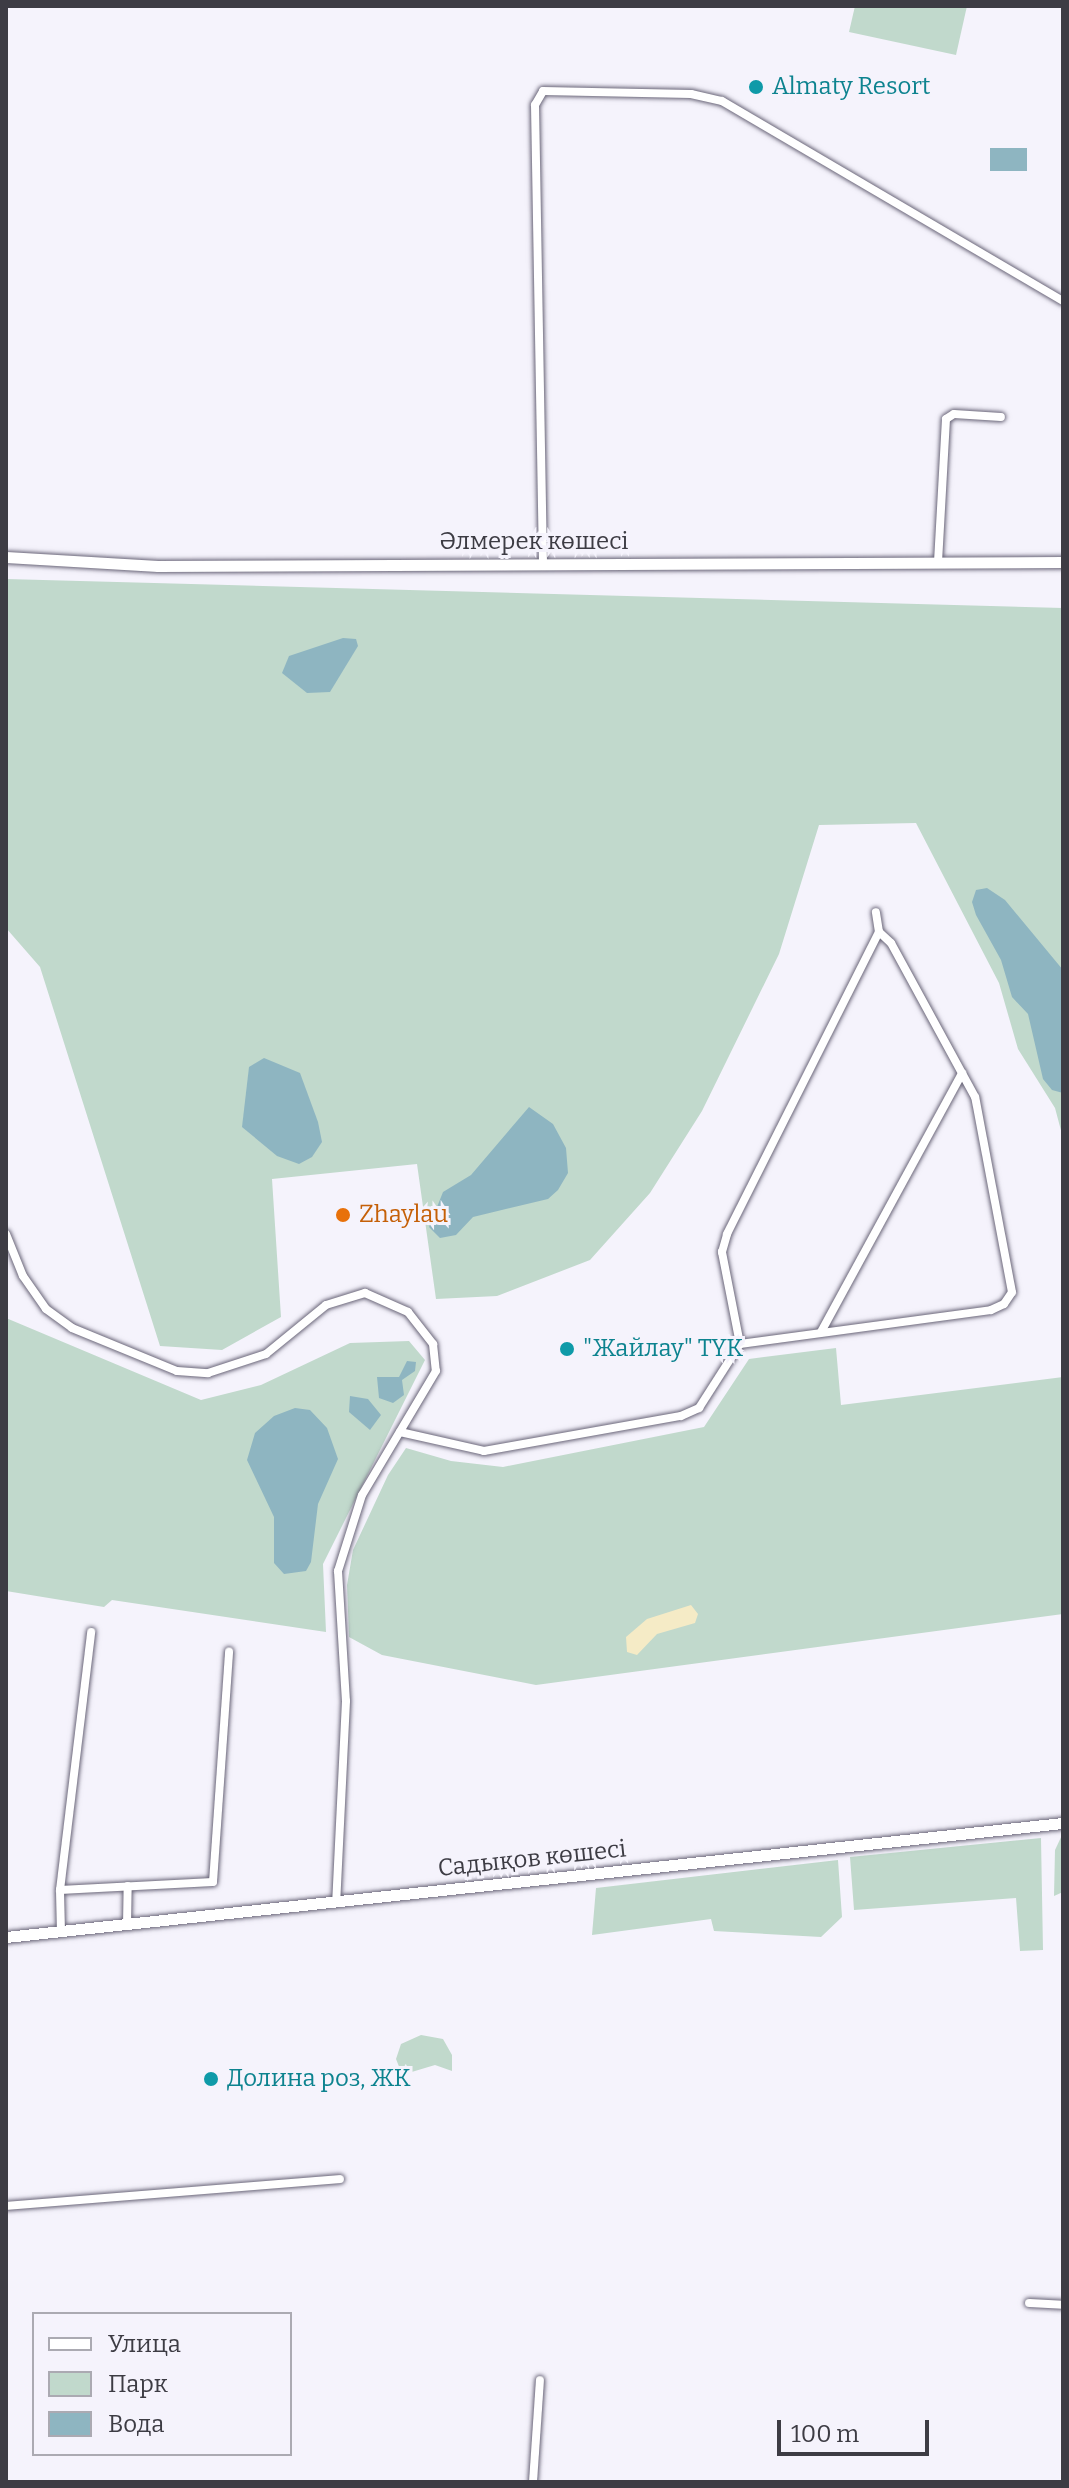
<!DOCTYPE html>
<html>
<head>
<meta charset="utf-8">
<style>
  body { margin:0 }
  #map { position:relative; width:1069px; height:2488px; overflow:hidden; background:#f5f3fc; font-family:Bitter,serif }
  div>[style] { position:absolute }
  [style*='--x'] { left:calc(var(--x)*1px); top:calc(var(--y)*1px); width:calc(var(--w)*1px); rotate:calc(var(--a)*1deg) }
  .green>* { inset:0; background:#c1d9cc }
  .sand>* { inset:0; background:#f5ebc6 }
  .water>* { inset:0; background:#8eb5c1; transform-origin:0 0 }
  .roads { filter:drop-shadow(0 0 2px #6a6679) drop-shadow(0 0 2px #6a6679) }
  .street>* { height:8px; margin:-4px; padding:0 4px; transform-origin:4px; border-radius:4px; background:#fff }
  .secondary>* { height:11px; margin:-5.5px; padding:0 5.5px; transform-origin:5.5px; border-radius:5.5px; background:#fff }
  .dots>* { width:22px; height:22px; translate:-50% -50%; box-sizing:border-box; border:4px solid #f5f3fc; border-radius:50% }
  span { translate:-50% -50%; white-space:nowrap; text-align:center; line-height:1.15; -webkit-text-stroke:6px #f5f3fc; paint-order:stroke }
  .culture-label { font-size:24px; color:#0d838f }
  .left { translate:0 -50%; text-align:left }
  .street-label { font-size:24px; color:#3d3c44 }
  .food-label { font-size:24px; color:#c56008 }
  .frame { position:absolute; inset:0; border:8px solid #3d3c44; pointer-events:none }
  .legend { position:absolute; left:32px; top:2312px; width:260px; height:144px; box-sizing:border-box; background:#f5f3fc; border:2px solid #abaab2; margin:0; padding:10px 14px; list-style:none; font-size:24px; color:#3d3c44 }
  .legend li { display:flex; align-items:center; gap:16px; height:40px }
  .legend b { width:40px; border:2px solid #abaab2 }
  .scale { position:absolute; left:777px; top:2420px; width:152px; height:36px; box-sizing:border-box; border:4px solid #3d3c44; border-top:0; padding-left:10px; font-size:24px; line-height:28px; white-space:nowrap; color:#3d3c44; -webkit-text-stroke:6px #f5f3fc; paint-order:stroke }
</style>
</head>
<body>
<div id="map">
  <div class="green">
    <div style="clip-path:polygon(855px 6px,967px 6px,956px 55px,849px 32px)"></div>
    <div style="clip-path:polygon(6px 579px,1063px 608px,1063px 1138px,1055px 1108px,1018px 1049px,999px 983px,916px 823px,819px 825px,779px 954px,702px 1111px,650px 1193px,590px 1260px,497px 1296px,436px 1299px,417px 1164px,272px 1179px,281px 1317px,222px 1350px,160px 1346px,40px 967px,6px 928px)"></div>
    <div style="clip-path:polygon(6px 1318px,201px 1400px,261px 1385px,350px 1343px,409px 1341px,425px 1360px,323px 1564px,326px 1632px,112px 1600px,104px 1607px,6px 1591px)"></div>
    <div style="clip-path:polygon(836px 1348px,841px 1405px,1063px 1377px,1063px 1614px,536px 1685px,382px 1655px,349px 1637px,347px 1585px,353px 1550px,388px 1475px,406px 1448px,451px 1461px,503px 1467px,704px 1427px,749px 1359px)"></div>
    <div style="clip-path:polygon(1063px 1833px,1063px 1892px,1054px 1896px,1055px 1850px)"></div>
    <div style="clip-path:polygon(1041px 1838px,1043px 1950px,1020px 1951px,1016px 1898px,854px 1910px,850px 1857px)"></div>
    <div style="clip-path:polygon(838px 1860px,842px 1917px,821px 1937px,714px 1931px,711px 1919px,592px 1935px,596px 1888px)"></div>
    <div style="clip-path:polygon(421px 2035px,443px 2039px,452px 2055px,452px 2071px,435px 2065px,405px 2074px,400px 2069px,396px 2059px,401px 2044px)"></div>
  </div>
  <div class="sand">
    <div style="clip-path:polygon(691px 1605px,698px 1614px,695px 1623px,657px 1634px,637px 1655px,627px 1652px,626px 1637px,647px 1619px)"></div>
  </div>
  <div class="water">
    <div style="left:990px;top:148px;width:37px;height:23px"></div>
    <div style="clip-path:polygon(343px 638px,356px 639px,358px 646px,330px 692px,307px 693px,282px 673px,289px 656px)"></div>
    <div style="clip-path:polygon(987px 888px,1005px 900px,1063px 970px,1063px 1093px,1052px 1090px,1043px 1079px,1028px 1014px,1012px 997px,1001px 960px,976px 915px,972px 902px,976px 890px)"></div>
    <div style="clip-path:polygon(264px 1058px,300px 1073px,318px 1122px,322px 1142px,312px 1157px,299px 1164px,277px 1156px,242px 1127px,249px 1067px)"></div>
    <div style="clip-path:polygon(529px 1107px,553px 1124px,566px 1148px,568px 1173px,558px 1190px,548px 1199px,473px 1217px,456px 1235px,440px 1238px,429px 1227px,443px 1192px,471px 1175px)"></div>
    <div style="clip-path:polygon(407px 1361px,416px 1362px,415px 1371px,402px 1380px,404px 1395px,393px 1403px,379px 1398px,377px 1377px,399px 1377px)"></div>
    <div style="clip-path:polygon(350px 1396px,368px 1399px,381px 1415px,370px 1430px,349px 1412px)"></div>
    <div style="clip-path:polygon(295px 1408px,310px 1410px,327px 1428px,338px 1459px,318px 1504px,311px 1562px,306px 1571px,284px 1574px,274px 1563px,274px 1517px,247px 1460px,255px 1433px,274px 1416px)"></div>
  </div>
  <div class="roads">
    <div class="street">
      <div style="--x:938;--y:562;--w:143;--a:-86.8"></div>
      <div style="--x:946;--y:419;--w:9;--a:-32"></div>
      <div style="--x:954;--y:414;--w:47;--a:3.7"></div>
      <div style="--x:543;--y:563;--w:458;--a:-91"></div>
      <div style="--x:535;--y:105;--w:16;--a:-60"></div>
      <div style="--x:543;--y:91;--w:148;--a:1.2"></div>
      <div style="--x:691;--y:94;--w:32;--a:13"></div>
      <div style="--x:722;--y:101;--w:395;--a:30.4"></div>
      <div style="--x:6;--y:1234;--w:45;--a:68"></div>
      <div style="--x:23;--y:1276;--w:40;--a:55.1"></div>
      <div style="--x:46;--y:1309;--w:32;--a:36"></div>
      <div style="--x:72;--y:1328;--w:113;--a:22.3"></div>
      <div style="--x:177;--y:1371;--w:31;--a:4"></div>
      <div style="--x:208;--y:1373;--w:61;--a:-18.1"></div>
      <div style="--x:266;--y:1354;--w:77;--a:-39.2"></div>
      <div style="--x:326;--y:1305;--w:41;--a:-17.1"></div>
      <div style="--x:365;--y:1293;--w:47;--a:23.8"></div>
      <div style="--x:408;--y:1312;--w:41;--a:52"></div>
      <div style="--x:433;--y:1344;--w:27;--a:84"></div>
      <div style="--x:436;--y:1371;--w:144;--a:120.8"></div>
      <div style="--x:362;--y:1495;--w:80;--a:107.5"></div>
      <div style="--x:338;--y:1571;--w:130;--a:86.5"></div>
      <div style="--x:346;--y:1701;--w:202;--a:92.8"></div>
      <div style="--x:821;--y:1332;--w:295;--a:-61.4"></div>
      <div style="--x:740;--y:1344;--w:94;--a:-101.1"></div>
      <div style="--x:722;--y:1252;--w:19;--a:-74"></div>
      <div style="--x:727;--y:1234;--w:338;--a:-63.3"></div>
      <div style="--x:400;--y:1432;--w:86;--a:12.7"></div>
      <div style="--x:484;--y:1451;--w:200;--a:-10.1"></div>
      <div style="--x:681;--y:1416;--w:20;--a:-24"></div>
      <div style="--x:699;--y:1408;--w:76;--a:-57.4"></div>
      <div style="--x:740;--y:1344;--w:253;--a:-7.7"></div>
      <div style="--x:991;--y:1310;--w:14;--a:-25"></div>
      <div style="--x:1004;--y:1304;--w:14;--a:-56"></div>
      <div style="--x:1012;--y:1292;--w:198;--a:-100.7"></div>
      <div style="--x:975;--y:1097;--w:175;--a:-118.6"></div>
      <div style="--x:891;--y:943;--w:16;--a:-137"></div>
      <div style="--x:879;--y:932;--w:20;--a:-99"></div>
      <div style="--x:60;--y:1890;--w:260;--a:-83.1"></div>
      <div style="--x:127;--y:1925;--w:39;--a:-89"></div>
      <div style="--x:61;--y:1932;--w:42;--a:-91.4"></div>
      <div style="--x:60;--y:1890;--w:153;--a:-3"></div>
      <div style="--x:213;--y:1882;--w:231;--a:-86"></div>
      <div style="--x:6;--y:2206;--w:335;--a:-4.6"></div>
      <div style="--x:1029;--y:2303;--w:34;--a:3"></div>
      <div style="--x:533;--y:2482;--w:102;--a:-86.1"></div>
    </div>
    <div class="secondary">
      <div style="--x:6;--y:557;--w:152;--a:3.4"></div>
      <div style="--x:158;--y:566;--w:905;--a:-0.25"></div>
      <div style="--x:6;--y:1937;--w:1063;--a:-6.16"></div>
    </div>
  </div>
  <div class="dots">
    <div style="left:756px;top:87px;background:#0f9aa8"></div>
    <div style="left:343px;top:1215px;background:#e8710a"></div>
    <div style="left:567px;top:1349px;background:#0f9aa8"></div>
    <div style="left:211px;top:2079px;background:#0f9aa8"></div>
  </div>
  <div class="culture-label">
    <span class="left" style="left:772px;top:87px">Almaty Resort</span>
    <span class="left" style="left:583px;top:1349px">"Жайлау" ТҮК</span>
    <span class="left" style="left:227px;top:2079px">Долина роз, ЖК</span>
  </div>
  <div class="street-label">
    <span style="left:534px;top:542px">Әлмерек көшесі</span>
    <span style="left:532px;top:1859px;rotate:-6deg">Садықов көшесі</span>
  </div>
  <div class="food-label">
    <span class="left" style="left:359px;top:1215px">Zhaylau</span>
  </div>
  <div class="frame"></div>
  <ul class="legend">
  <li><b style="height:10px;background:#fff"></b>Улица</li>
  <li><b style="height:22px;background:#c1d9cc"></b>Парк</li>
  <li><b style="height:22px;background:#8eb5c1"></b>Вода</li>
  </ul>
  <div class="scale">100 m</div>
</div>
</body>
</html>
